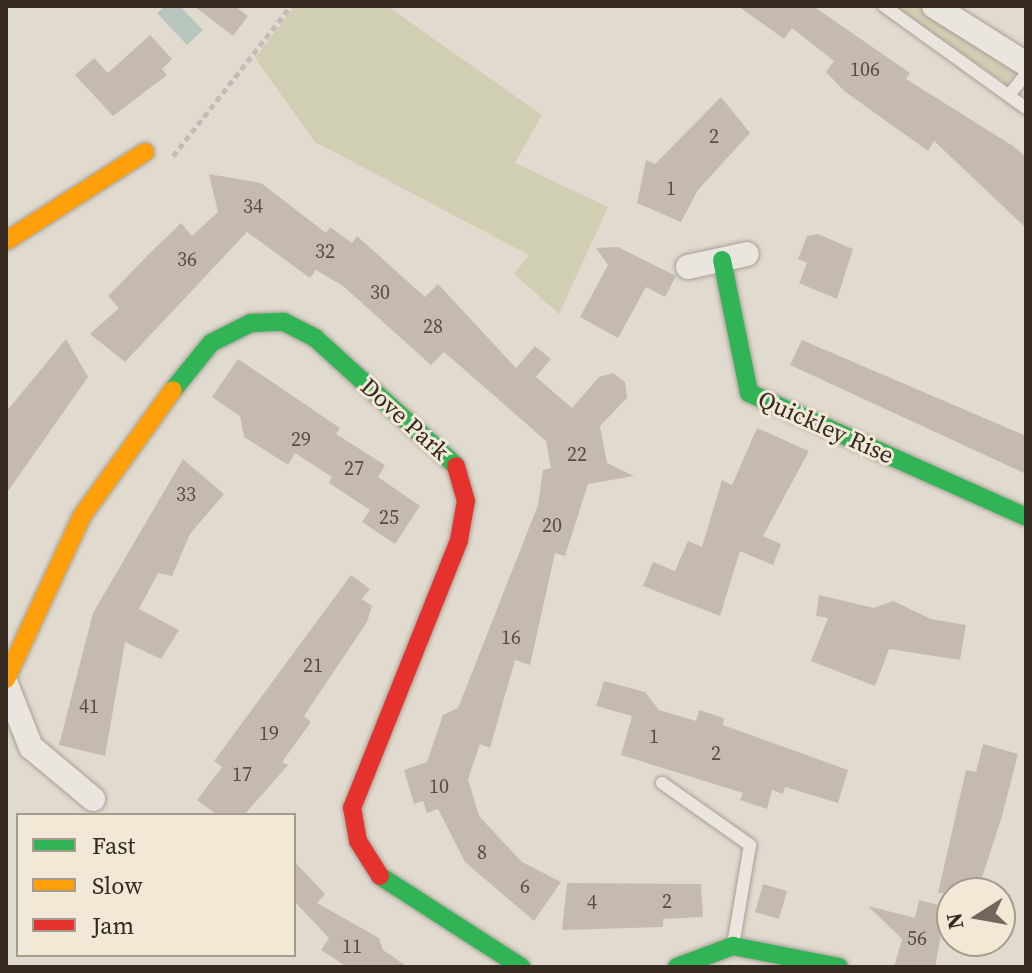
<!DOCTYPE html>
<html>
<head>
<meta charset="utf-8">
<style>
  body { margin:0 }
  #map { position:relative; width:1032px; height:973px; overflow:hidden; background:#e1dbcf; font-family:"Source Serif 4",serif }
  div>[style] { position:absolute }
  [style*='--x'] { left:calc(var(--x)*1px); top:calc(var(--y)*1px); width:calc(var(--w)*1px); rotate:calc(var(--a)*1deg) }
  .green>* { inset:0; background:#d0cfb3 }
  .water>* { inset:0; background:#b9c6be }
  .building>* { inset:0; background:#c5bab0; transform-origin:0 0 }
  .path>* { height:5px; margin-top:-2.5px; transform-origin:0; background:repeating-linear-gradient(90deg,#c2bdb6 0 6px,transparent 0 10px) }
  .roads { filter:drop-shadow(0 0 2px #a7a097) drop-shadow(0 0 2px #a7a097) }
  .lane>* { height:12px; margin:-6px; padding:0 6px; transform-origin:6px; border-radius:6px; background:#eae6df }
  .street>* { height:24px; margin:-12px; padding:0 12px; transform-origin:12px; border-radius:12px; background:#eae6df }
  .fast>* { height:18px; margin:-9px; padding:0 9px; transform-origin:9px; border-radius:9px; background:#30b455 }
  .slow>* { height:18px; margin:-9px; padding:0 9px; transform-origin:9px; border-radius:9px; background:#ff9f0a }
  .jam>* { height:18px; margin:-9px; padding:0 9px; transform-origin:9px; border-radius:9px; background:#e5322d }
  span { translate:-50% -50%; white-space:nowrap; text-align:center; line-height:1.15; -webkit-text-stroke:6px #f1e8d6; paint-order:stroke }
  .number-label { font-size:20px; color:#594d44 }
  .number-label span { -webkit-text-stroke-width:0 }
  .street-label { font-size:24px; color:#352920 }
  .frame { position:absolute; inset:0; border:8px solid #352920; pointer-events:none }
  .legend { position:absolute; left:16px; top:813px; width:280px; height:144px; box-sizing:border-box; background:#f1e8d6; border:2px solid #a69c8d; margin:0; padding:10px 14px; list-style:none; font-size:24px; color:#352920 }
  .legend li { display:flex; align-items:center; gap:16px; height:40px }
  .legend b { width:40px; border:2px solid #a69c8d }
  .north { position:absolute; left:936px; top:877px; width:80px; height:80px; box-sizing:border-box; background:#f1e8d6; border:2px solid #a69c8d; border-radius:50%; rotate:259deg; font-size:22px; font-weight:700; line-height:32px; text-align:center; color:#352920 }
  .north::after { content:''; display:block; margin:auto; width:28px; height:36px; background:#71675d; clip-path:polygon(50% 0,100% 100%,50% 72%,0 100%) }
</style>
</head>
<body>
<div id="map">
  <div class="green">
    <div style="clip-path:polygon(295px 6px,387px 6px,542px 115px,515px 163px,608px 207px,559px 314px,514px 274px,529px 255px,315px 142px,255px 58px)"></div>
    <div style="clip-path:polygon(893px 6px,917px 6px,1016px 73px,1006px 84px)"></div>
  </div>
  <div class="water">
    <div style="clip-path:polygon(165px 6px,180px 6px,203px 30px,187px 45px,157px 13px)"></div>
  </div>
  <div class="building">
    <div style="clip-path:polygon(194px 6px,235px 6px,248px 16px,233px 36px)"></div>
    <div style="clip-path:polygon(738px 6px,813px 6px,910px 73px,906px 79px,1013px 146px,1026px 157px,1026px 228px,934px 141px,928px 151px,844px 91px,826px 72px,834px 61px,792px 28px,784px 39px)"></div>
    <div style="clip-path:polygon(150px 35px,172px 59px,162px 69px,167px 75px,113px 116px,75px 75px,94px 58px,108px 73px)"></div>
    <div style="clip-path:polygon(721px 97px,750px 133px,698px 190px,681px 222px,637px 203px,646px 160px,655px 164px)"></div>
    <div style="clip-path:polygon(209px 174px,261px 183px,326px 233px,330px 227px,352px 243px,357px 236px,425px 297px,438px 284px,516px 368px,535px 346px,551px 359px,536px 377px,572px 408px,599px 377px,613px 373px,625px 382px,627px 398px,600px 426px,607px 463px,634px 476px,588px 484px,565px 556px,555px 553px,530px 665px,515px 660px,490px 748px,480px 744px,468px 779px,479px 816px,522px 862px,561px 882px,534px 921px,465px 862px,438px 809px,427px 813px,423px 801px,414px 804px,404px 770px,427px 762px,443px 715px,458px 708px,538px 505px,543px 470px,551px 468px,546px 441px,444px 352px,431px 365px,343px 286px,316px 270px,310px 278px,247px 232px,125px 362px,90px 334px,119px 308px,108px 296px,150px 253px,181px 223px,192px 236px,218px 212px)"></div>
    <div style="clip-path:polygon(818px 234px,853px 249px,837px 299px,799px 283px,807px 263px,798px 259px,807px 236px)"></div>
    <div style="clip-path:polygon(618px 247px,676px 276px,665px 297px,646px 287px,618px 338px,580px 317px,608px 265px,596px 248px)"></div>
    <div style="clip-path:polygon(66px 339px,88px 377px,6px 494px,6px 412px)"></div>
    <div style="clip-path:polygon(802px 340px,1026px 436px,1026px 474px,790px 365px)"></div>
    <div style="clip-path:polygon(238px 359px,340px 428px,336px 434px,385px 465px,378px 477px,420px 506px,395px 544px,362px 522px,370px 510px,329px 483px,332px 477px,295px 453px,288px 465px,244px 437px,240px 416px,212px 397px)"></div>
    <div style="clip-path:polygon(757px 428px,809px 451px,763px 536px,781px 544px,773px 565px,740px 551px,720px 616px,643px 586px,653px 562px,675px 571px,688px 541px,702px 547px,722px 480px,732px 485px)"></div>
    <div style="clip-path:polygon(183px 459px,224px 494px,190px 534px,172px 576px,158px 573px,139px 609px,179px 630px,161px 659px,125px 642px,105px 756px,59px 745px,93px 613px)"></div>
    <div style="clip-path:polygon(351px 575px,370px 589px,362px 599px,372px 606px,367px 622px,304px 716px,311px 722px,282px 762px,288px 765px,244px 815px,217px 815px,197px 800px,222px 767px,214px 761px)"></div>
    <div style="clip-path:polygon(819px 595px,874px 608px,893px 601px,931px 619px,966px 625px,960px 660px,889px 649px,875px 686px,811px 661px,828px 618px,816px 616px)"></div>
    <div style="clip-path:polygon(604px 681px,645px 692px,659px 710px,696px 721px,699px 710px,724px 718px,723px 725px,848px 770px,838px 803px,785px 787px,783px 794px,772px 790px,767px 809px,740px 800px,743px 793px,621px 755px,632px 716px,596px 706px)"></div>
    <div style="clip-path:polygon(983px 744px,1018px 754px,1002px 816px,977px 893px,938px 893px,966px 770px,976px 772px)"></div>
    <div style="clip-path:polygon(294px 861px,325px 894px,317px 903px,379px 938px,383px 950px,408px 967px,347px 967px,321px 950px,329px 938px,294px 901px)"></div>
    <div style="clip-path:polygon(567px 883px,701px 884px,703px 917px,663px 919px,663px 927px,562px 930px)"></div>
    <div style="left:763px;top:884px;width:25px;height:29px;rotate:16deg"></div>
    <div style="clip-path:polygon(919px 900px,946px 907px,935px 967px,894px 967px,902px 939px,868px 906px,915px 918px)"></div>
  </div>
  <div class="path">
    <div style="--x:173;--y:156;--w:191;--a:-51.8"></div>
  </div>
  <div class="roads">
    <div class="lane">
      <div style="--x:884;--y:6;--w:175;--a:35.7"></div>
      <div style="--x:1009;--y:95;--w:27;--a:-51"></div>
      <div style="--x:662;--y:783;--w:108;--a:35.2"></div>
      <div style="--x:750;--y:845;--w:101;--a:99.6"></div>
    </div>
    <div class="street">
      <div style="--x:934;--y:6;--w:109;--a:32.2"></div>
      <div style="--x:688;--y:267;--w:60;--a:-12.4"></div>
      <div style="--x:6;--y:684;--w:68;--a:68.4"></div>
      <div style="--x:31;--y:747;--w:81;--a:40"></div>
    </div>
    <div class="fast">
      <div style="--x:722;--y:260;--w:136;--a:78.5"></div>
      <div style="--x:749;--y:393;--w:303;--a:24.1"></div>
      <div style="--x:173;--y:390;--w:60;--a:-51"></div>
      <div style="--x:211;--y:343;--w:45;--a:-26.6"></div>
      <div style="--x:251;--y:323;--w:33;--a:-2"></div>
      <div style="--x:284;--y:322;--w:35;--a:27"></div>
      <div style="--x:315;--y:338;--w:190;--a:42.2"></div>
      <div style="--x:380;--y:876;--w:168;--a:32.8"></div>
      <div style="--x:677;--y:967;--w:60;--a:-20.6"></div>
      <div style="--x:733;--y:946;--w:108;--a:11.2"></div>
    </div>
    <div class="slow">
      <div style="--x:6;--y:241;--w:165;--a:-32.6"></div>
      <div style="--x:6;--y:679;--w:180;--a:-65"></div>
      <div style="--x:82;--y:516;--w:155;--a:-54.2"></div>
    </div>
    <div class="jam">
      <div style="--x:380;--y:876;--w:41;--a:-122.2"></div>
      <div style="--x:358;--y:841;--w:34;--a:-100"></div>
      <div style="--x:352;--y:808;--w:289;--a:-68.2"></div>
      <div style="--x:459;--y:540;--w:40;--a:-80"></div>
      <div style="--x:466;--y:501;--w:36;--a:-106"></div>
    </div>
  </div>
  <div class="number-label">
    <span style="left:865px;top:69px">106</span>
    <span style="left:714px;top:136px">2</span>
    <span style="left:671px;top:188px">1</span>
    <span style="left:253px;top:206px">34</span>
    <span style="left:325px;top:251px">32</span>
    <span style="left:187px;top:259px">36</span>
    <span style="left:380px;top:292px">30</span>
    <span style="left:433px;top:326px">28</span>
    <span style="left:301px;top:439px">29</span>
    <span style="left:577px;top:454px">22</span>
    <span style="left:354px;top:468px">27</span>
    <span style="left:186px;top:494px">33</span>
    <span style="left:389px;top:517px">25</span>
    <span style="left:552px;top:525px">20</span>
    <span style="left:511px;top:637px">16</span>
    <span style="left:313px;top:665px">21</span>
    <span style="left:89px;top:706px">41</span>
    <span style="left:269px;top:733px">19</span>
    <span style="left:654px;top:736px">1</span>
    <span style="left:716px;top:753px">2</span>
    <span style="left:242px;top:774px">17</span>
    <span style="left:439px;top:786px">10</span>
    <span style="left:482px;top:852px">8</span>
    <span style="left:525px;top:886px">6</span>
    <span style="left:667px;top:901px">2</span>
    <span style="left:592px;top:902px">4</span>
    <span style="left:917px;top:938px">56</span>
    <span style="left:352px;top:946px">11</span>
  </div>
  <div class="street-label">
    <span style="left:405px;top:419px;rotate:42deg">Dove Park</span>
    <span style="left:826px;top:427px;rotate:24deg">Quickley Rise</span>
  </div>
  <div class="frame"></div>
  <ul class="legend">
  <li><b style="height:10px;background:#30b455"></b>Fast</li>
  <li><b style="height:10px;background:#ff9f0a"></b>Slow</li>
  <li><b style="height:10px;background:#e5322d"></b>Jam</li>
  </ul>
  <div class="north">N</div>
</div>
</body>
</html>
